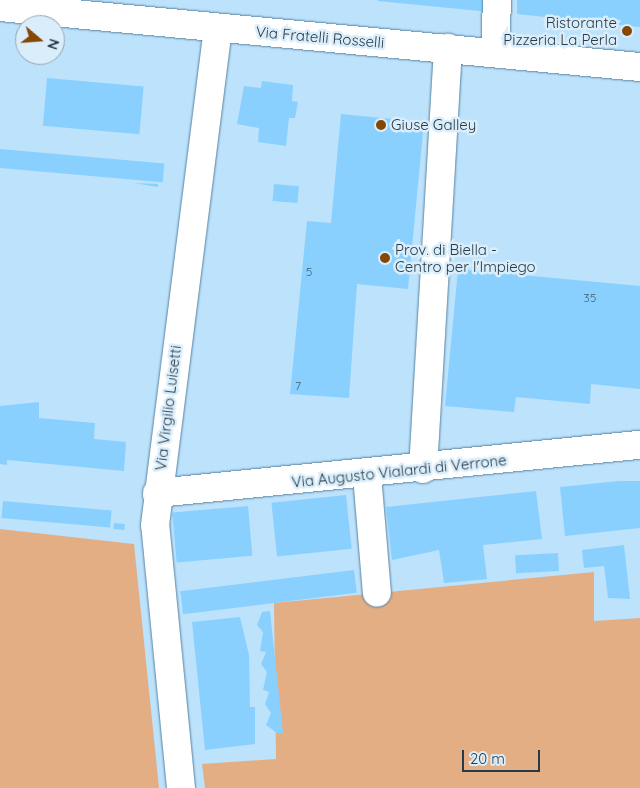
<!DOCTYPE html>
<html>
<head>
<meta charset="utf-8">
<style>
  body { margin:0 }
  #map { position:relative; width:640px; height:788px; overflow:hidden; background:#bde2fc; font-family:Quicksand,sans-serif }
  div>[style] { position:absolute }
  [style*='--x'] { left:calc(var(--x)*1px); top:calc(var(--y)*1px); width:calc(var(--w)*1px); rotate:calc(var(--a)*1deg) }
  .green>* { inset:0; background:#e4ae84 }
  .building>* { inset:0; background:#8ad0fe; transform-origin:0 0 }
  .roads { filter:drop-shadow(0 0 1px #5784a2) drop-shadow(0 0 1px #5784a2) }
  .minor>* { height:28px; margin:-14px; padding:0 14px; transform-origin:14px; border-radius:14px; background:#fff }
  .tertiary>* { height:28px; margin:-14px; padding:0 14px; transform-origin:14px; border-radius:14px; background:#fff }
  .dots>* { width:14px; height:14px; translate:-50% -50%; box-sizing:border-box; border:2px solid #daedfa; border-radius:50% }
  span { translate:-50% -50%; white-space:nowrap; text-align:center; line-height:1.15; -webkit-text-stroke:5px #daedfa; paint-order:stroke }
  .number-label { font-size:12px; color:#406075 }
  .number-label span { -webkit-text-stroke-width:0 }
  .poi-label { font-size:15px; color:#273a47 }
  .right { translate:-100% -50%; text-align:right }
  .left { translate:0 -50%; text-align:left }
  .street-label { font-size:15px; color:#273a47 }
  .north { position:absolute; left:15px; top:15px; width:50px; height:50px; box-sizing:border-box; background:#daedfa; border:1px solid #92a5b2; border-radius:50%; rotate:108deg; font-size:14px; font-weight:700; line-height:20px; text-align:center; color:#273a47 }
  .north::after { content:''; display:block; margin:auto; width:18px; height:22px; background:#844704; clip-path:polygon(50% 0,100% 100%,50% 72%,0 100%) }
  .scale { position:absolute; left:462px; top:750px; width:78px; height:22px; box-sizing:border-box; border:2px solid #273a47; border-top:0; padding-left:6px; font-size:15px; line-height:18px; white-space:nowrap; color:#273a47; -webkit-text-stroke:4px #daedfa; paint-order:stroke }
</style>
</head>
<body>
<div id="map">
  <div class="green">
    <div style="clip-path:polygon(0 529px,134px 544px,159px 788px,0 788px)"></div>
    <div style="clip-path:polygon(594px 572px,594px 621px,640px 618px,640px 788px,205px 788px,202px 764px,276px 759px,274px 603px)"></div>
  </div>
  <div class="building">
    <div style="clip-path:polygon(378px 0,491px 0,490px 12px,378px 1px)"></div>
    <div style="clip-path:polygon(517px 0,640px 0,640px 27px,517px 14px)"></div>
    <div style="left:47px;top:78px;width:97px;height:48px;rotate:5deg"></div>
    <div style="clip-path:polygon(262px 81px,293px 85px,292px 101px,298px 102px,295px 118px,289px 118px,286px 146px,258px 142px,259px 128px,237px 124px,244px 86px,261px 88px)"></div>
    <div style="clip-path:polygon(341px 114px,424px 122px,408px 289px,357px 284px,349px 398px,290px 394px,307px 221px,331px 223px)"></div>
    <div style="left:0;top:149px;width:165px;height:19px;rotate:5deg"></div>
    <div style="clip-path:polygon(134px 183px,158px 184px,158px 187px)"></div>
    <div style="left:274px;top:184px;width:25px;height:17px;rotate:5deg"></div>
    <div style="clip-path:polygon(458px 269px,640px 286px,640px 389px,591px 384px,590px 404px,516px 397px,514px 412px,445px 406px)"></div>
    <div style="clip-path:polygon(39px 402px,39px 418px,95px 423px,94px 439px,126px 442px,124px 471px,7px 460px,7px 465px,0 464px,0 406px)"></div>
    <div style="clip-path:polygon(619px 481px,640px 481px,640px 528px,565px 536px,560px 487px)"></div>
    <div style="clip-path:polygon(536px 491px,542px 539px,483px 545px,487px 579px,444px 583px,439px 550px,392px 560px,386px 507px)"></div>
    <div style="left:346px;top:495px;width:54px;height:75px;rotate:84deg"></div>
    <div style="left:3px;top:501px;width:109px;height:17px;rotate:5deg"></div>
    <div style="left:248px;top:506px;width:50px;height:76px;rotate:85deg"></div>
    <div style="left:114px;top:523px;width:11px;height:6px;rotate:5deg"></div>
    <div style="clip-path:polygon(624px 545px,630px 599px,608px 598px,604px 566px,584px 568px,582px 550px)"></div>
    <div style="left:558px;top:553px;width:18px;height:43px;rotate:87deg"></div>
    <div style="left:354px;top:570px;width:23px;height:175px;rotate:83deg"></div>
    <div style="clip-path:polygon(270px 611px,283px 733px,277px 733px,266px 725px,271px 713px,265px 704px,269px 692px,263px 690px,267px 672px,261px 664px,266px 652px,260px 651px,263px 632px,257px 625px,262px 612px)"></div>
    <div style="clip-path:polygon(240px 617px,249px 655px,250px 707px,255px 707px,255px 744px,205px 750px,192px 622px)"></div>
  </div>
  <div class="roads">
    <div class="minor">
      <div style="--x:495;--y:53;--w:53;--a:-87.8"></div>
      <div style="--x:423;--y:469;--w:422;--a:-86.6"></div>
      <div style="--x:367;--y:475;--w:118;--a:85.2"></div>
      <div style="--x:157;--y:493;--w:485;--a:-5.7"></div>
      <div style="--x:181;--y:788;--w:264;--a:-95.6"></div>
      <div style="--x:155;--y:525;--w:501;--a:-82.78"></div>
    </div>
    <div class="tertiary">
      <div style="--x:0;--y:7;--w:643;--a:5.36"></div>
    </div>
  </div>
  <div class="dots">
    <div style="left:627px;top:31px;background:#844704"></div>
    <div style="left:381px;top:125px;background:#844704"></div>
    <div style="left:385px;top:258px;background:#844704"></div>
  </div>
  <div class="number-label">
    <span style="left:309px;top:272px">5</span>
    <span style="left:590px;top:298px">35</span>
    <span style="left:298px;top:386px">7</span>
  </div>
  <div class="poi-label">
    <span class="right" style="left:617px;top:31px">Ristorante<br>Pizzeria La Perla</span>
    <span class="left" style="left:391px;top:125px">Giuse Galley</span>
    <span class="left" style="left:395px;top:258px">Prov. di Biella -<br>Centro per l'Impiego</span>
  </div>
  <div class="street-label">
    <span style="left:320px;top:37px;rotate:5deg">Via Fratelli Rosselli</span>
    <span style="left:168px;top:408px;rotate:-83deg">Via Virgilio Luisetti</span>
    <span style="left:399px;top:471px;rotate:-6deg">Via Augusto Vialardi di Verrone</span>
  </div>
  <div class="north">N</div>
  <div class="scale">20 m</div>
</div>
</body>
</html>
